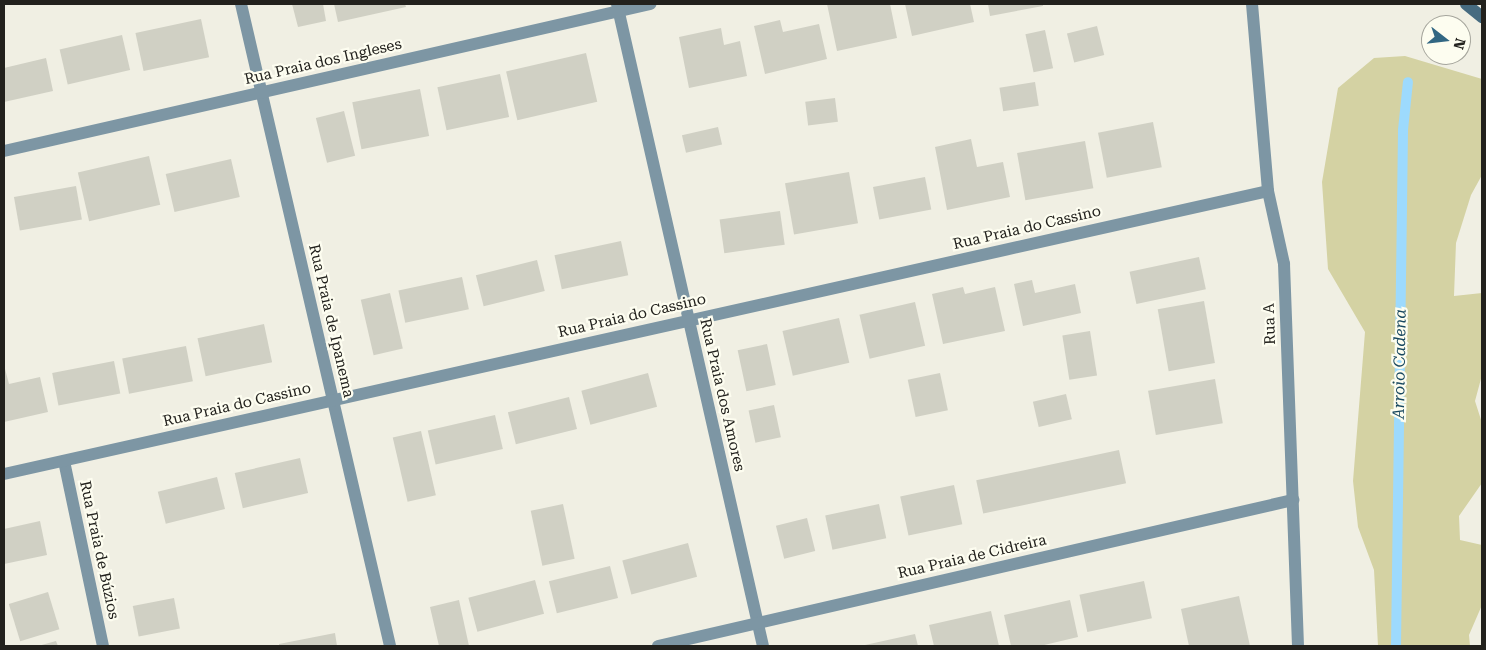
<!DOCTYPE html>
<html>
<head>
<meta charset="utf-8">
<style>
  body { margin:0 }
  #map { position:relative; width:1486px; height:650px; overflow:hidden; background:#f0efe3; font-family:"Roboto Serif",serif }
  div>[style] { position:absolute }
  [style*='--x'] { left:calc(var(--x)*1px); top:calc(var(--y)*1px); width:calc(var(--w)*1px); rotate:calc(var(--a)*1deg) }
  .green>* { inset:0; background:#d4d2a3 }
  .stream>* { height:10px; margin:-5px; padding:0 5px; transform-origin:5px; border-radius:5px; background:#9ddafd }
  .building>* { inset:0; background:#d0d0c4; transform-origin:0 0 }
  .street>* { height:12px; margin:-6px; padding:0 6px; transform-origin:6px; border-radius:6px; background:#7d96a4 }
  .secondary>* { height:12px; margin:-6px; padding:0 6px; transform-origin:6px; border-radius:6px; background:#466b80 }
  span { translate:-50% -50%; white-space:nowrap; text-align:center; line-height:1.15; -webkit-text-stroke:4.5px #fdfdf0; paint-order:stroke }
  .street-label { font-size:15px; color:#22211d }
  .water-label { font-size:16px; color:#184860; font-style:italic }
  .frame { position:absolute; inset:0; border:5px solid #22211d; pointer-events:none }
  .north { position:absolute; left:1421px; top:15px; width:50px; height:50px; box-sizing:border-box; background:#fdfdf0; border:1px solid #a5a59c; border-radius:50%; rotate:106deg; font-size:14px; font-weight:700; line-height:20px; text-align:center; color:#22211d }
  .north::after { content:''; display:block; margin:auto; width:18px; height:22px; background:#326783; clip-path:polygon(50% 0,100% 100%,50% 72%,0 100%) }
</style>
</head>
<body>
<div id="map">
  <div class="green">
    <div style="clip-path:polygon(1405px 56px,1482px 79px,1482px 175px,1471px 195px,1456px 243px,1454px 296px,1482px 293px,1482px 375px,1475px 401px,1482px 423px,1482px 483px,1459px 516px,1460px 540px,1482px 545px,1482px 605px,1469px 635px,1470px 646px,1378px 646px,1374px 570px,1358px 527px,1353px 481px,1365px 332px,1328px 269px,1322px 182px,1338px 88px,1374px 58px)"></div>
  </div>
  <div class="stream">
    <div style="--x:1396;--y:646;--w:516;--a:-89.22"></div>
    <div style="--x:1403;--y:130;--w:48;--a:-84.1"></div>
  </div>
  <div class="building">
    <div style="clip-path:polygon(292px 4px,323px 4px,326px 21px,298px 27px)"></div>
    <div style="clip-path:polygon(334px 4px,405px 4px,406px 7px,338px 22px)"></div>
    <div style="clip-path:polygon(827px 4px,890px 4px,897px 38px,837px 51px)"></div>
    <div style="clip-path:polygon(905px 4px,970px 4px,974px 22px,912px 36px)"></div>
    <div style="clip-path:polygon(988px 4px,1043px 4px,1043px 6px,990px 16px)"></div>
    <div style="left:201px;top:19px;width:39px;height:67px;rotate:78deg"></div>
    <div style="clip-path:polygon(780px 20px,783px 32px,819px 24px,827px 59px,765px 74px,754px 26px)"></div>
    <div style="left:1097px;top:26px;width:30px;height:31px;rotate:76deg"></div>
    <div style="clip-path:polygon(721px 28px,724px 45px,740px 41px,747px 76px,689px 88px,679px 37px)"></div>
    <div style="left:1045px;top:30px;width:39px;height:20px;rotate:78deg"></div>
    <div style="left:122px;top:35px;width:36px;height:64px;rotate:77deg"></div>
    <div style="left:586px;top:53px;width:50px;height:82px;rotate:77deg"></div>
    <div style="clip-path:polygon(46px 58px,53px 91px,4px 102px,4px 68px)"></div>
    <div style="left:500px;top:74px;width:44px;height:64px;rotate:78deg"></div>
    <div style="left:1035px;top:82px;width:24px;height:36px;rotate:81deg"></div>
    <div style="left:420px;top:89px;width:48px;height:69px;rotate:79deg"></div>
    <div style="left:835px;top:98px;width:24px;height:30px;rotate:83deg"></div>
    <div style="left:344px;top:111px;width:46px;height:29px;rotate:76deg"></div>
    <div style="left:1153px;top:122px;width:46px;height:56px;rotate:79deg"></div>
    <div style="left:718px;top:127px;width:18px;height:37px;rotate:77deg"></div>
    <div style="clip-path:polygon(971px 139px,977px 167px,1003px 162px,1010px 197px,947px 210px,935px 147px)"></div>
    <div style="left:1085px;top:141px;width:48px;height:69px;rotate:80deg"></div>
    <div style="left:149px;top:156px;width:50px;height:73px;rotate:77deg"></div>
    <div style="left:231px;top:159px;width:39px;height:67px;rotate:77deg"></div>
    <div style="left:849px;top:172px;width:52px;height:65px;rotate:80deg"></div>
    <div style="left:925px;top:177px;width:33px;height:53px;rotate:79deg"></div>
    <div style="left:76px;top:186px;width:34px;height:63px;rotate:80deg"></div>
    <div style="left:780px;top:211px;width:34px;height:61px;rotate:82deg"></div>
    <div style="left:621px;top:241px;width:35px;height:68px;rotate:78deg"></div>
    <div style="left:1199px;top:257px;width:33px;height:71px;rotate:78deg"></div>
    <div style="left:537px;top:260px;width:32px;height:63px;rotate:76deg"></div>
    <div style="left:462px;top:277px;width:33px;height:65px;rotate:78deg"></div>
    <div style="clip-path:polygon(1032px 280px,1035px 293px,1075px 284px,1081px 313px,1023px 326px,1014px 284px)"></div>
    <div style="clip-path:polygon(963px 287px,965px 294px,995px 287px,1005px 331px,943px 344px,932px 294px)"></div>
    <div style="left:390px;top:293px;width:57px;height:30px;rotate:77deg"></div>
    <div style="left:1204px;top:301px;width:63px;height:47px;rotate:80deg"></div>
    <div style="left:915px;top:302px;width:45px;height:57px;rotate:77deg"></div>
    <div style="left:839px;top:318px;width:46px;height:58px;rotate:77deg"></div>
    <div style="left:264px;top:324px;width:39px;height:68px;rotate:78deg"></div>
    <div style="left:1090px;top:331px;width:45px;height:28px;rotate:81deg"></div>
    <div style="left:767px;top:344px;width:42px;height:30px;rotate:78deg"></div>
    <div style="left:186px;top:346px;width:36px;height:65px;rotate:79deg"></div>
    <div style="left:114px;top:361px;width:33px;height:63px;rotate:79deg"></div>
    <div style="clip-path:polygon(4px 365px,9px 384px,40px 377px,48px 412px,4px 422px)"></div>
    <div style="left:648px;top:373px;width:35px;height:69px;rotate:75deg"></div>
    <div style="left:940px;top:373px;width:38px;height:33px;rotate:78deg"></div>
    <div style="left:1215px;top:379px;width:45px;height:68px;rotate:80deg"></div>
    <div style="left:1066px;top:394px;width:26px;height:34px;rotate:77deg"></div>
    <div style="left:569px;top:397px;width:33px;height:63px;rotate:76deg"></div>
    <div style="left:774px;top:405px;width:33px;height:26px;rotate:78deg"></div>
    <div style="left:495px;top:415px;width:35px;height:69px;rotate:77deg"></div>
    <div style="left:421px;top:431px;width:66px;height:29px;rotate:77deg"></div>
    <div style="left:1119px;top:450px;width:34px;height:146px;rotate:78deg"></div>
    <div style="left:300px;top:458px;width:36px;height:67px;rotate:77deg"></div>
    <div style="left:217px;top:477px;width:33px;height:61px;rotate:76deg"></div>
    <div style="left:954px;top:485px;width:40px;height:55px;rotate:78deg"></div>
    <div style="left:563px;top:504px;width:56px;height:33px;rotate:78deg"></div>
    <div style="left:879px;top:504px;width:35px;height:55px;rotate:78deg"></div>
    <div style="left:807px;top:518px;width:34px;height:32px;rotate:76deg"></div>
    <div style="clip-path:polygon(40px 521px,47px 555px,4px 564px,4px 529px)"></div>
    <div style="left:688px;top:543px;width:35px;height:68px;rotate:75deg"></div>
    <div style="left:610px;top:566px;width:33px;height:63px;rotate:76deg"></div>
    <div style="left:535px;top:580px;width:35px;height:69px;rotate:75deg"></div>
    <div style="left:1144px;top:581px;width:38px;height:66px;rotate:78deg"></div>
    <div style="left:48px;top:592px;width:39px;height:41px;rotate:73deg"></div>
    <div style="clip-path:polygon(1239px 596px,1250px 646px,1189px 646px,1181px 609px)"></div>
    <div style="left:174px;top:598px;width:31px;height:42px;rotate:79deg"></div>
    <div style="clip-path:polygon(459px 600px,469px 646px,439px 646px,430px 607px)"></div>
    <div style="clip-path:polygon(1070px 600px,1078px 637px,1040px 646px,1011px 646px,1004px 615px)"></div>
    <div style="clip-path:polygon(991px 611px,999px 646px,934px 646px,929px 625px)"></div>
    <div style="clip-path:polygon(335px 633px,337px 646px,279px 646px,279px 644px)"></div>
    <div style="clip-path:polygon(915px 634px,918px 646px,865px 646px,865px 645px)"></div>
    <div style="clip-path:polygon(56px 641px,58px 646px,38px 646px)"></div>
  </div>
  <div class="street">
    <div style="--x:241;--y:4;--w:659;--a:76.93"></div>
    <div style="--x:617;--y:4;--w:658;--a:77.19"></div>
    <div style="--x:1252;--y:4;--w:188;--a:85.1"></div>
    <div style="--x:1268;--y:191;--w:75;--a:77.6"></div>
    <div style="--x:1284;--y:264;--w:382;--a:87.9"></div>
    <div style="--x:4;--y:151;--w:663;--a:-12.82"></div>
    <div style="--x:64;--y:461;--w:189;--a:78.1"></div>
    <div style="--x:4;--y:474;--w:1295;--a:-12.62"></div>
    <div style="--x:658;--y:646;--w:652;--a:-12.95"></div>
  </div>
  <div class="secondary">
    <div style="--x:1466;--y:4;--w:21;--a:39"></div>
  </div>
  <div class="street-label">
    <span style="left:323px;top:62px;rotate:-13deg">Rua Praia dos Ingleses</span>
    <span style="left:1027px;top:228px;rotate:-13deg">Rua Praia do Cassino</span>
    <span style="left:632px;top:316px;rotate:-13deg">Rua Praia do Cassino</span>
    <span style="left:331px;top:321px;rotate:77deg">Rua Praia de Ipanema</span>
    <span style="left:1270px;top:324px;rotate:-92deg">Rua A</span>
    <span style="left:722px;top:395px;rotate:77deg">Rua Praia dos Amores</span>
    <span style="left:237px;top:405px;rotate:-13deg">Rua Praia do Cassino</span>
    <span style="left:99px;top:550px;rotate:78deg">Rua Praia de Búzios</span>
    <span style="left:972px;top:557px;rotate:-13deg">Rua Praia de Cidreira</span>
  </div>
  <div class="water-label">
    <span style="left:1400px;top:364px;rotate:-89deg">Arroio Cadena</span>
  </div>
  <div class="frame"></div>
  <div class="north">N</div>
</div>
</body>
</html>
